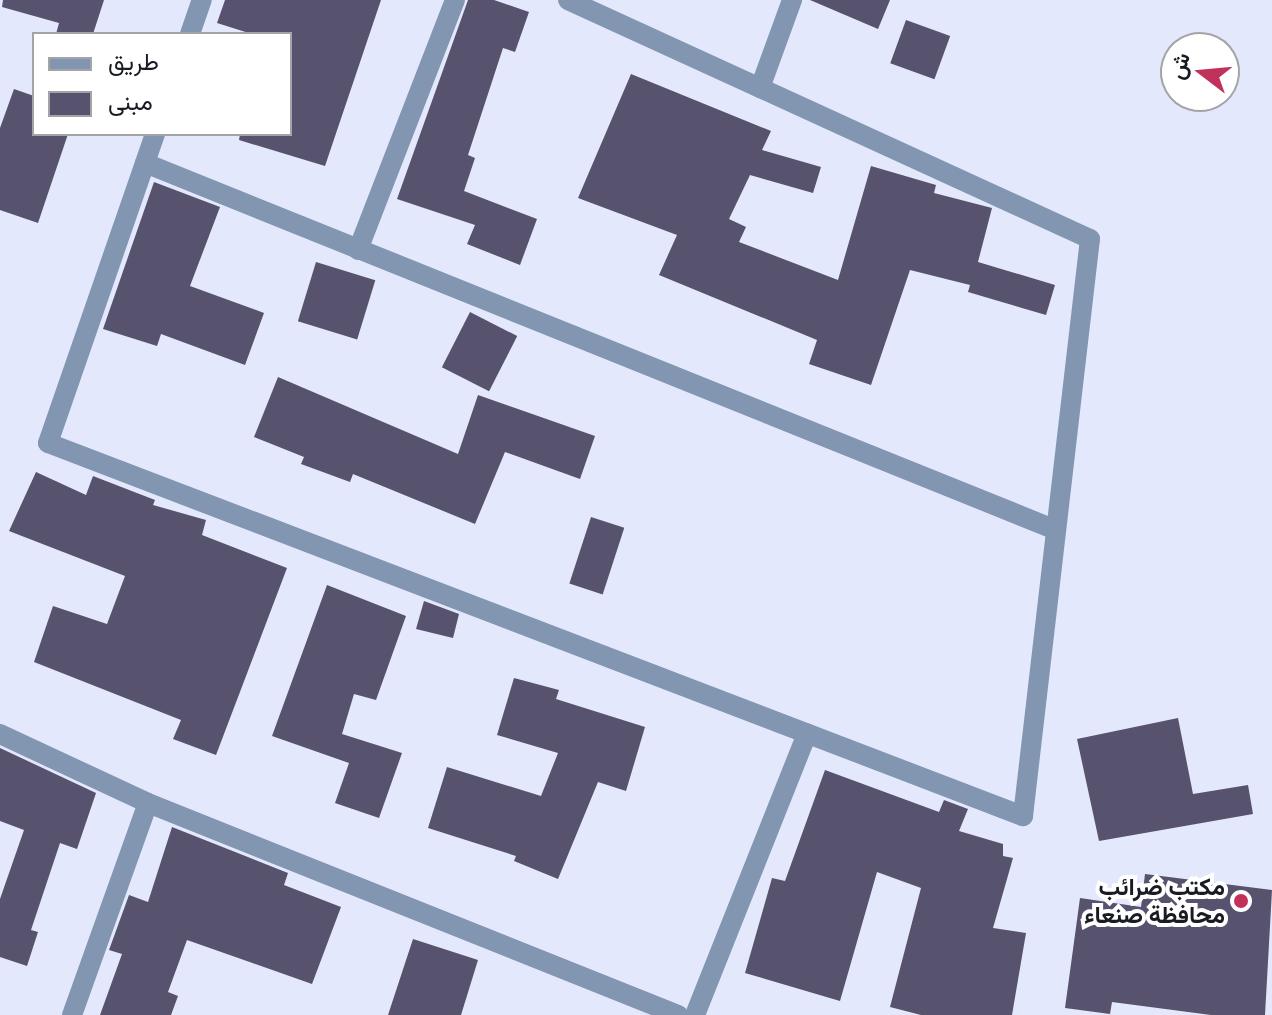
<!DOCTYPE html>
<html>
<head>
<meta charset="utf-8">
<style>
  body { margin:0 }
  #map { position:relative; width:1272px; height:1015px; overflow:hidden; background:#e3e8fc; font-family:"IBM Plex Sans",Vazirmatn,sans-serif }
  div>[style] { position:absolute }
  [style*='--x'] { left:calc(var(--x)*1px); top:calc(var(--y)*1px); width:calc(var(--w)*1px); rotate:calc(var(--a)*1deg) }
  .building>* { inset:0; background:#57526d; transform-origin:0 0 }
  .minor>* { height:20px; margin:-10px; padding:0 10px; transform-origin:10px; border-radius:10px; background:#8296b1 }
  .dots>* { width:22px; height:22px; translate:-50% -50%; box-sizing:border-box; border:4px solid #fff; border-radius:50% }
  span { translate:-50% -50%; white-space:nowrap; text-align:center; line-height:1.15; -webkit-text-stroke:8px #fff; paint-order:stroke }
  .poi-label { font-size:24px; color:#191b23; font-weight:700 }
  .right { translate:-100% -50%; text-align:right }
  .legend { position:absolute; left:32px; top:32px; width:260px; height:104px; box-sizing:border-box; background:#fff; border:2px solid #a3a4a7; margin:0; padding:10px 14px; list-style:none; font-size:24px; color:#191b23 }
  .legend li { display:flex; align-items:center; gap:16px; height:40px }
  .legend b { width:40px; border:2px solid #a3a4a7 }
  .north { position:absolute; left:1160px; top:32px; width:80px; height:80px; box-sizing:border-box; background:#fff; border:2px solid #a3a4a7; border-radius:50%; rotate:286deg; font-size:22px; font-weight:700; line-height:32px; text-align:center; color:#191b23 }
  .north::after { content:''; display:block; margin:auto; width:28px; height:36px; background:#c0315b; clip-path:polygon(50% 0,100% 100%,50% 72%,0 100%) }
</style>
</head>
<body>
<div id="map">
  <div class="building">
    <div style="clip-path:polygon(3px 0,104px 0,93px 34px,56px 34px,59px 23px,2px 7px)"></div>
    <div style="clip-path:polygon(225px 0,381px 0,325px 166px,239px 140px,240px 134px,290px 134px,290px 34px,252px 34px,217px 23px)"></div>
    <div style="clip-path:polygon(468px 0,494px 0,529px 12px,515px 52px,503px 48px,468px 155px,475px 158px,464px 191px,537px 219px,520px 265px,467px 244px,475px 225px,397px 199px)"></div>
    <div style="clip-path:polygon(810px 0,890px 0,878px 29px)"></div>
    <div style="left:906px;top:20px;width:47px;height:46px;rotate:20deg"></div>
    <div style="clip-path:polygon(631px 74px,771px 131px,762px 150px,821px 167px,813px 193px,750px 175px,729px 219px,746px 227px,739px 242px,838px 280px,871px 166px,936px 185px,934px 193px,992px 208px,978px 262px,1055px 285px,1046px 315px,968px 292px,970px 285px,910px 270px,871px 385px,809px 364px,817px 340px,659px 275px,677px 235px,578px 198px)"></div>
    <div style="clip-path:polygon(14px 89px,34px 96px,34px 134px,68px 134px,38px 223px,0 210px,0 128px)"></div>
    <div style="clip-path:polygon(154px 182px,220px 207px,190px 286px,264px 313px,245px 365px,161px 334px,157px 346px,103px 329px)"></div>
    <div style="left:316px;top:262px;width:62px;height:62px;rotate:17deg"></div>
    <div style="left:470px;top:312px;width:53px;height:62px;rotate:27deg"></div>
    <div style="clip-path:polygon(278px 377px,458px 454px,478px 395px,595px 436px,580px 479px,505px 452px,475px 524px,353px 474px,350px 482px,301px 464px,304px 457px,254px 437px)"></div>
    <div style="clip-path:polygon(36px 472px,86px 495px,93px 476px,155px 500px,153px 505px,206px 520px,202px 535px,287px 568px,216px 755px,173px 739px,181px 720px,34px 662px,53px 606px,107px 624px,125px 576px,9px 531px)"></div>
    <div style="left:591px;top:517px;width:35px;height:70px;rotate:18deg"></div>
    <div style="clip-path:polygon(327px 585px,406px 616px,376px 700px,354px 694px,342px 734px,402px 753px,379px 818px,335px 803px,349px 763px,272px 736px)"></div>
    <div style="clip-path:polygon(424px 601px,459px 614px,453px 638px,416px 629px)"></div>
    <div style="clip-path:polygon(514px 678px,559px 690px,556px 699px,645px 727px,626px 791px,598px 782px,558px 879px,514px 861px,516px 856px,428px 828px,447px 767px,541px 796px,558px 753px,497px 735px)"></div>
    <div style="clip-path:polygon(1178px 718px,1193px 794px,1248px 785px,1253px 814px,1099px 841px,1077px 739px)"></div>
    <div style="clip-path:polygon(0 748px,96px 793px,77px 849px,60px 843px,31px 930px,38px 932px,27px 966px,0 957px,0 899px,24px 830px,0 821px)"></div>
    <div style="clip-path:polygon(825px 770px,939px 812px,944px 800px,968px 809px,959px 831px,1003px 844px,1003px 856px,1013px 858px,993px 928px,1026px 933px,1012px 1015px,921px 1015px,890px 1007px,921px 888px,877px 872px,840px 1001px,745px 973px,772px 878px,785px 881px)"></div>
    <div style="clip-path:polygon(172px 827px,288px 873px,284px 885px,341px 907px,312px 984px,187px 940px,168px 992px,178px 996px,171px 1015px,100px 1015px,122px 954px,109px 950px,129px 895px,148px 902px)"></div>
    <div style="clip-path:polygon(1145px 874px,1272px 890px,1265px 1015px,1211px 1015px,1112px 1002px,1110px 1014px,1065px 1008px,1080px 898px,1141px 907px)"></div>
    <div style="clip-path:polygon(413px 939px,478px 960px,461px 1015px,388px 1015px)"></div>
  </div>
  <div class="minor">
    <div style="--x:190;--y:34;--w:36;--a:-71"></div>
    <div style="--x:760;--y:88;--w:94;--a:-70"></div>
    <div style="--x:155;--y:134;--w:327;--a:109.1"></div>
    <div style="--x:48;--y:443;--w:1044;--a:20.94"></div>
    <div style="--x:1023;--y:816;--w:581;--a:-83.38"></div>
    <div style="--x:1090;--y:239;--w:574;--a:-155.4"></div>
    <div style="--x:145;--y:163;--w:982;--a:21.94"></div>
    <div style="--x:358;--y:250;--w:268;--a:-68.8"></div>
    <div style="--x:0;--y:734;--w:163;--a:25"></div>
    <div style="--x:148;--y:803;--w:571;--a:21.8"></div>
    <div style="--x:72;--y:1015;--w:225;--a:-70.3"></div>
    <div style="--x:695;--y:1015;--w:303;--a:-68.3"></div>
  </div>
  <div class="dots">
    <div style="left:1241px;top:901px;background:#c0315b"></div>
  </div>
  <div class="poi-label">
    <span class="right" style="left:1225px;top:901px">مكتب ضرائب<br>محافظة صنعاء</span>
  </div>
  <ul class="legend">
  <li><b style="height:10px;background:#8296b1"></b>طريق</li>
  <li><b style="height:22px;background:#57526d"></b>مبنى</li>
  </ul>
  <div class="north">ش</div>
</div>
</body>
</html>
